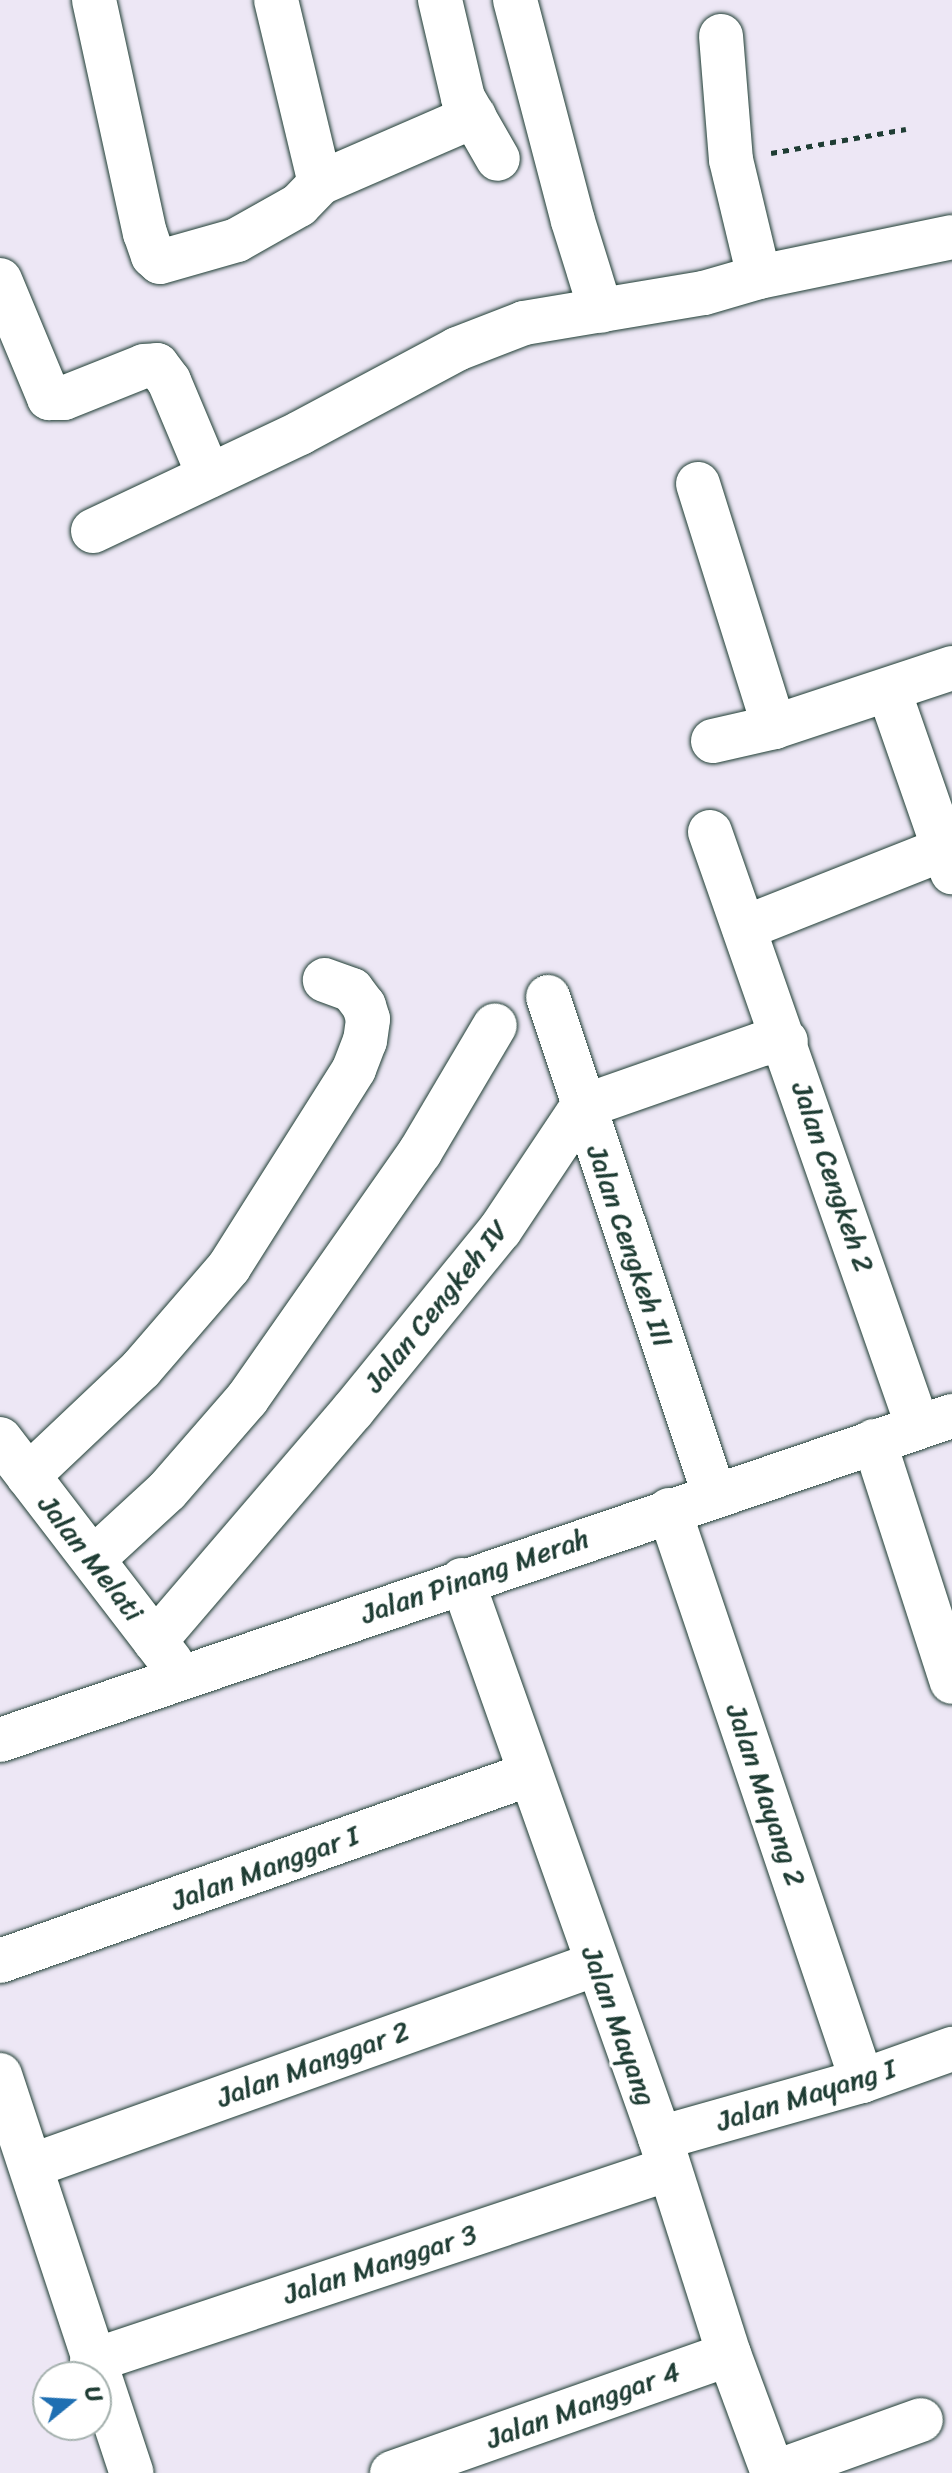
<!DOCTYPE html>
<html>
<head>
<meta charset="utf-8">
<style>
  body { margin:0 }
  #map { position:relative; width:952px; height:2473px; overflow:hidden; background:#ede7f5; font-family:Sriracha,sans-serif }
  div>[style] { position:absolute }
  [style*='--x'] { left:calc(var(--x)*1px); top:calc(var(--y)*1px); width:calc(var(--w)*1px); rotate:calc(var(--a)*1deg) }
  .path>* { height:5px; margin-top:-2.5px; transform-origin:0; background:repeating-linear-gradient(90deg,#1f3d34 0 6px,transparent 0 12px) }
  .roads { filter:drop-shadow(0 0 2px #1f3d34) drop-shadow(0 0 2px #1f3d34) }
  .minor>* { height:44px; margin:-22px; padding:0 22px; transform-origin:22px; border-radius:22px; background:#fff }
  span { translate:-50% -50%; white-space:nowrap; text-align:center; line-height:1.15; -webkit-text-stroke:7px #fff; paint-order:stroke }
  .street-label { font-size:28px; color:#1f3d34 }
  .north { position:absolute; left:32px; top:2361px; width:80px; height:80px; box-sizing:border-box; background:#fff; border:2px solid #a5b1ae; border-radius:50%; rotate:72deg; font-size:22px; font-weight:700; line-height:32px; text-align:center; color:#1f3d34 }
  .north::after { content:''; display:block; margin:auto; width:28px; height:36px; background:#1f6fb2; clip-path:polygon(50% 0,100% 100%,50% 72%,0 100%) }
</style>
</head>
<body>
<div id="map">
  <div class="path">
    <div style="--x:771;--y:153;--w:137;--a:-10.1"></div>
  </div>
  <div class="roads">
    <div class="minor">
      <div style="--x:94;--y:0;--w:239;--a:77.7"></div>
      <div style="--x:145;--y:233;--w:24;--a:71"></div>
      <div style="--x:153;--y:256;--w:9;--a:41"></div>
      <div style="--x:160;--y:262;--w:80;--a:-15.9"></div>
      <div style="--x:237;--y:240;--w:71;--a:-29.4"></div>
      <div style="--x:299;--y:205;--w:30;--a:-46"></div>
      <div style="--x:320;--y:183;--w:168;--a:-23.5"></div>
      <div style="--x:276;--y:0;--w:188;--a:76.5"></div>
      <div style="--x:440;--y:0;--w:101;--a:76.8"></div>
      <div style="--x:463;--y:98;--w:70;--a:60.2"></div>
      <div style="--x:515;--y:0;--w:228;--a:75.3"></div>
      <div style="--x:573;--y:221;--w:94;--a:72.7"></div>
      <div style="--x:721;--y:36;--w:124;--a:85.4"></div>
      <div style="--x:731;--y:160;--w:120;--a:76.5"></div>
      <div style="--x:0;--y:280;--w:128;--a:67.4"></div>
      <div style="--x:49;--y:398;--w:15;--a:0"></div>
      <div style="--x:64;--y:398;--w:86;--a:-21.8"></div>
      <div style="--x:144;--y:366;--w:13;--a:-4"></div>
      <div style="--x:157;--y:365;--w:20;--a:53"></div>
      <div style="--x:169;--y:381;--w:103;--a:67.2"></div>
      <div style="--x:698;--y:484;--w:255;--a:72.6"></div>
      <div style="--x:93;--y:531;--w:229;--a:-25.3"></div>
      <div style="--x:300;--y:433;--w:178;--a:-28.1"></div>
      <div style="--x:457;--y:349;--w:72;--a:-21.2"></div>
      <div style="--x:524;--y:323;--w:182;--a:-9.5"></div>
      <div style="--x:704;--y:293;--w:57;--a:-16.2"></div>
      <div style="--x:759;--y:277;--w:197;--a:-11.7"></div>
      <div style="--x:889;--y:691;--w:192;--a:70.8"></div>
      <div style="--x:713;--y:741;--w:63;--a:-12.9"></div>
      <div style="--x:774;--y:727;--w:188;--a:-18.3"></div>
      <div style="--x:710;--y:832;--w:630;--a:70.73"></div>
      <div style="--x:744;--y:928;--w:215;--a:-21.6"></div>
      <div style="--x:548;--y:997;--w:524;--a:71.53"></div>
      <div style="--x:0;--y:1439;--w:281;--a:52.5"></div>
      <div style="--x:874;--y:1441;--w:253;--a:72.1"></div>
      <div style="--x:28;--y:1476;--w:156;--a:-43.4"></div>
      <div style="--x:141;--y:1369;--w:135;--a:-49.2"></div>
      <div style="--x:229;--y:1267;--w:234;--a:-57.7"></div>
      <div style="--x:354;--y:1069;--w:30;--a:-69"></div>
      <div style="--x:365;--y:1041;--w:22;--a:-82"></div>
      <div style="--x:368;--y:1019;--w:14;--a:-107"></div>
      <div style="--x:364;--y:1006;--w:20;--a:-127"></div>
      <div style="--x:352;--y:990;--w:29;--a:-160"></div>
      <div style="--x:669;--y:1510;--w:603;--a:71.32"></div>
      <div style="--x:93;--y:1559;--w:100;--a:-42.6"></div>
      <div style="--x:167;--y:1491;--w:122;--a:-49"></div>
      <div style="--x:247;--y:1399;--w:302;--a:-55"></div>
      <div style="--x:420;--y:1152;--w:147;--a:-59.4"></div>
      <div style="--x:462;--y:1580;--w:592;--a:70.46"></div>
      <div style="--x:660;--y:2138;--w:227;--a:72.3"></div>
      <div style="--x:729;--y:2354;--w:127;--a:69.7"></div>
      <div style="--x:155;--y:1641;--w:304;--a:-49.4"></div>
      <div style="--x:353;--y:1410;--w:232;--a:-50.8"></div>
      <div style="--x:500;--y:1230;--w:148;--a:-56.3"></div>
      <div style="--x:582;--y:1107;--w:191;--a:-19.3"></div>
      <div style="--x:762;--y:1044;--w:24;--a:-7"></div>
      <div style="--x:0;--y:1740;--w:1006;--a:-18.8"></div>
      <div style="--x:0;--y:1961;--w:562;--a:-19.43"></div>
      <div style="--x:0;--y:2075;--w:419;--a:71.7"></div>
      <div style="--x:660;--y:2138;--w:210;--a:-15.8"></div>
      <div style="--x:862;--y:2081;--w:96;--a:-19.6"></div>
      <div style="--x:31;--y:2166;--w:600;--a:-19.67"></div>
      <div style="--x:92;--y:2361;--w:608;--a:-18.41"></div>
      <div style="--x:392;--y:2473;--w:357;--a:-19.4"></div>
      <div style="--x:773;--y:2473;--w:157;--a:-19.7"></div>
    </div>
  </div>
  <div class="street-label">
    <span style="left:833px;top:1177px;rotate:71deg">Jalan Cengkeh 2</span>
    <span style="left:630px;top:1246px;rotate:71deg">Jalan Cengkeh III</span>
    <span style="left:436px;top:1306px;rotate:-51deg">Jalan Cengkeh IV</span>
    <span style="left:91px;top:1558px;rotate:52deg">Jalan Melati</span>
    <span style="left:475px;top:1576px;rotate:-19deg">Jalan Pinang Merah</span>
    <span style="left:766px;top:1795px;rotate:71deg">Jalan Mayang 2</span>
    <span style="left:265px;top:1868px;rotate:-20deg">Jalan Manggar I</span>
    <span style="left:619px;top:2026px;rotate:70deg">Jalan Mayang</span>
    <span style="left:313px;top:2064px;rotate:-20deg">Jalan Manggar 2</span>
    <span style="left:806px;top:2095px;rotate:-17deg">Jalan Mayang I</span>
    <span style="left:380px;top:2264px;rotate:-18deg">Jalan Manggar 3</span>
    <span style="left:583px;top:2405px;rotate:-20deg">Jalan Manggar 4</span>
  </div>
  <div class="north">U</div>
</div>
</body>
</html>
